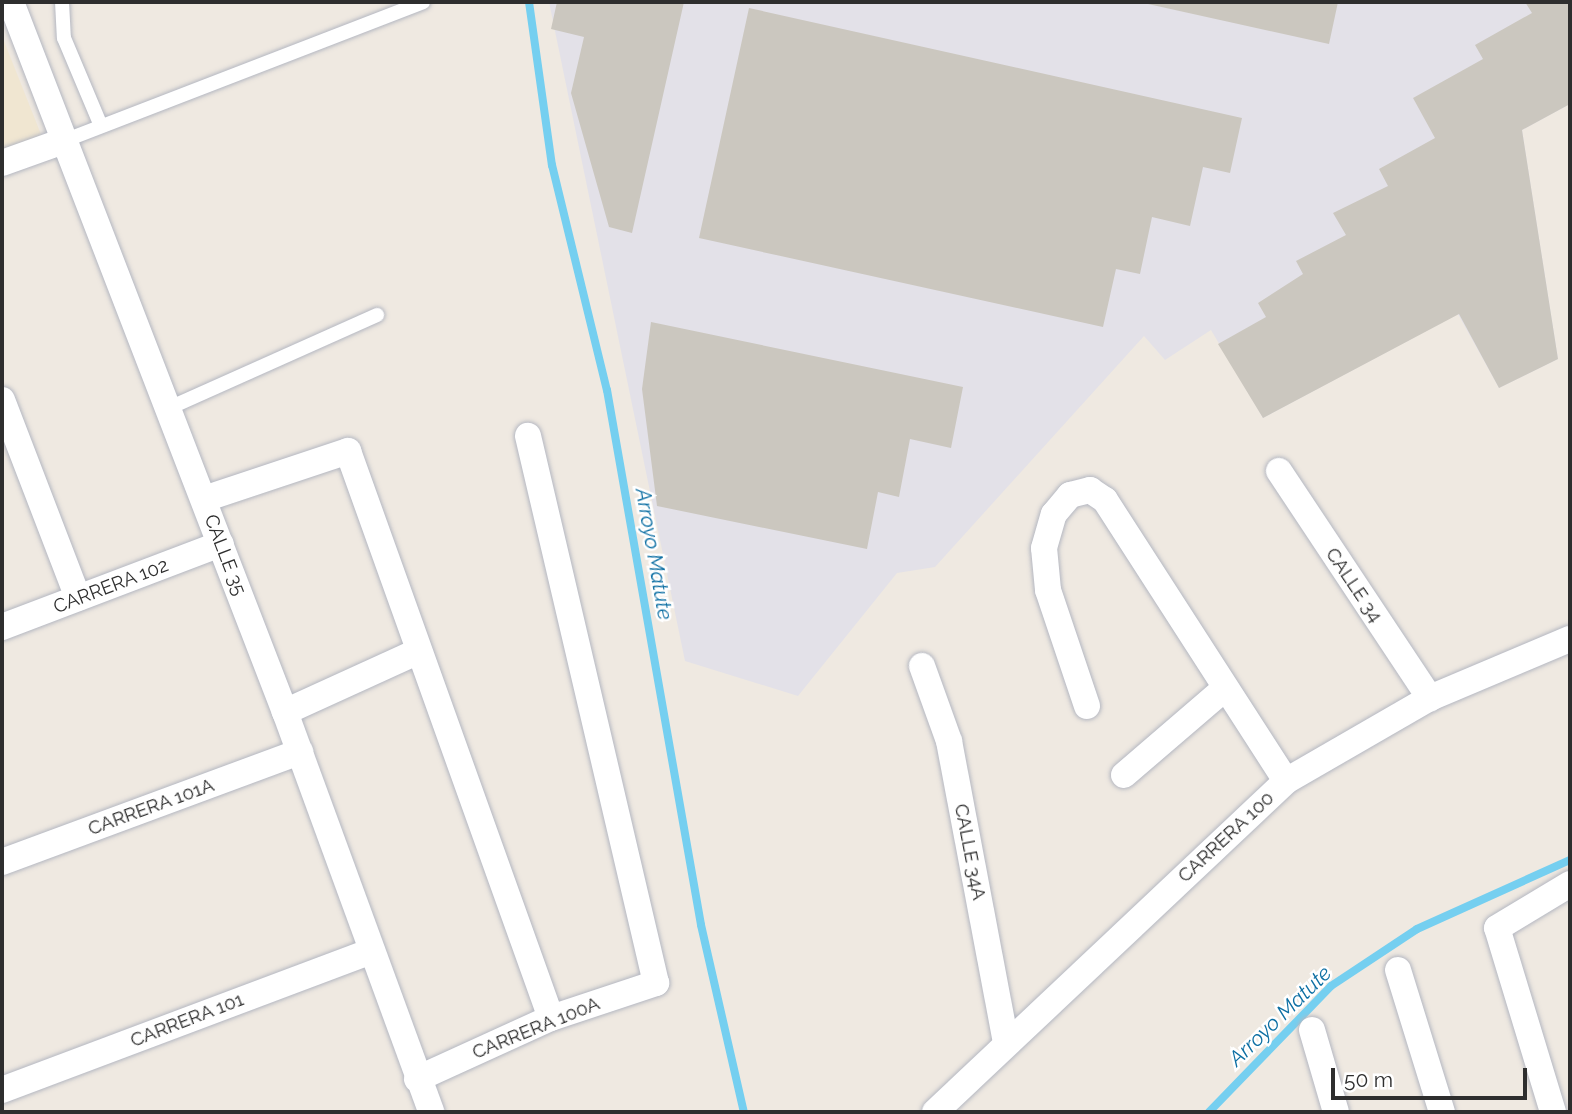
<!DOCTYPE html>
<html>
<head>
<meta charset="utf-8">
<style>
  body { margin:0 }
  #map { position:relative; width:1572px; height:1114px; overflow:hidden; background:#efe9e1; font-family:Raleway,sans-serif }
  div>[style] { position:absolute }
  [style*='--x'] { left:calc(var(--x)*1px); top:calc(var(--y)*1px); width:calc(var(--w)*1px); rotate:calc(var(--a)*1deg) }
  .industrial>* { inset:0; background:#e3e1e8 }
  .education>* { inset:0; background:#f0e6d1 }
  .stream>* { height:8px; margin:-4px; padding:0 4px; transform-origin:4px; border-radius:4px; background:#75cff0 }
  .building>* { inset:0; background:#cbc7bf }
  .roads { filter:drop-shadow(0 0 2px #b4b7c1) drop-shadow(0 0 2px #b4b7c1) }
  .lane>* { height:14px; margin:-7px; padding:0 7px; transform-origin:7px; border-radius:7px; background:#fff }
  .street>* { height:26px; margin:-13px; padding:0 13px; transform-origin:13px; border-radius:13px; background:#fff }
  span { translate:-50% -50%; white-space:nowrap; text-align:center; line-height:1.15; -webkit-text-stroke:5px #fff; paint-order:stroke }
  .street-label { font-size:19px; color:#2e2e2e }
  .water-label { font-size:21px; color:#0d6fa3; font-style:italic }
  .frame { position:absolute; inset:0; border:4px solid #2e2e2e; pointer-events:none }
  .scale { position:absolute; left:1331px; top:1068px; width:196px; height:32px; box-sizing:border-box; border:4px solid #2e2e2e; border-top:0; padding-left:9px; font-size:21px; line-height:24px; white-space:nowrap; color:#2e2e2e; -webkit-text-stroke:5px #fff; paint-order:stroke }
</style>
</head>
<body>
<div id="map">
  <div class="industrial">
    <div style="clip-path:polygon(549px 2px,1570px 2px,1570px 104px,1522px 130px,1558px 359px,1499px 388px,1458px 314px,1263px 418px,1211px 330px,1165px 360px,1144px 336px,935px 567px,897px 573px,798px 696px,685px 661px)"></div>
  </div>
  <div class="education">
    <div style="clip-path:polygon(2px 36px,42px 137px,2px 151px)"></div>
  </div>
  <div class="stream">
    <div style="--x:529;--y:2;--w:165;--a:82"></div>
    <div style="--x:552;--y:165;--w:232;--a:76.3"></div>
    <div style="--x:607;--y:390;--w:543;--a:80.03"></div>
    <div style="--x:701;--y:925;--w:192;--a:77.1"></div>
    <div style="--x:1209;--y:1112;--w:175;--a:-45.9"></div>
    <div style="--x:1331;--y:986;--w:103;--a:-33.5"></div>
    <div style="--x:1417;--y:929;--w:168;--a:-24.3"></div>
  </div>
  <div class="building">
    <div style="clip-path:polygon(557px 2px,684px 2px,632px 233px,609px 227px,571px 93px,584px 37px,551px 29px)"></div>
    <div style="clip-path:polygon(1139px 2px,1338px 2px,1329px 44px)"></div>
    <div style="clip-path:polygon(1525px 2px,1570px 2px,1570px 104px,1522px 130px,1558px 359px,1499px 388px,1459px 314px,1263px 418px,1218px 344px,1266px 317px,1258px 303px,1303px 274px,1296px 261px,1346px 235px,1333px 213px,1388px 186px,1379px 169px,1435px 138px,1413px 98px,1483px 59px,1475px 45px,1532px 13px)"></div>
    <div style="clip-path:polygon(749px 8px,1242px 118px,1230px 173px,1203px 167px,1190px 226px,1152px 217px,1140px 274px,1116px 269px,1103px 327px,699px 238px)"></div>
    <div style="clip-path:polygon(651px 322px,963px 387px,951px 448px,910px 439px,899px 497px,878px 492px,867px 549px,657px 506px,642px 389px)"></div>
  </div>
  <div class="roads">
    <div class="lane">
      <div style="--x:62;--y:2;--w:36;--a:87"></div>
      <div style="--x:64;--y:38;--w:95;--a:67.2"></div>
      <div style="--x:61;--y:142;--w:388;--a:-21.1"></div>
      <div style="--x:169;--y:408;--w:228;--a:-24.1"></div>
    </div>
    <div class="street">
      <div style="--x:11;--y:2;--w:761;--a:68.9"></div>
      <div style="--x:285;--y:712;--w:426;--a:69.9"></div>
      <div style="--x:2;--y:163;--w:63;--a:-19.6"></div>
      <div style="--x:2;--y:400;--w:212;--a:69"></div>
      <div style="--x:1279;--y:471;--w:273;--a:56.4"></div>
      <div style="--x:204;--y:499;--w:152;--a:-18.4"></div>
      <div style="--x:348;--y:451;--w:602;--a:70.3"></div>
      <div style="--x:2;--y:627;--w:234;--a:-20.8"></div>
      <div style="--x:922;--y:666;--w:80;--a:70.2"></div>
      <div style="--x:949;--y:741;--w:307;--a:79.3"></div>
      <div style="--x:1087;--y:706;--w:122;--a:-108.6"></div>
      <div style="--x:1048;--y:590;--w:42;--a:-95.4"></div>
      <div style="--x:1044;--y:548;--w:35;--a:-74"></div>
      <div style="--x:1054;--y:514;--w:25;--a:-50"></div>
      <div style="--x:1070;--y:495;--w:21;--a:-14"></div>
      <div style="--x:1090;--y:490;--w:18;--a:34"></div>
      <div style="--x:1105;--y:500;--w:334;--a:57.2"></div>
      <div style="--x:285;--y:712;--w:147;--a:-24.5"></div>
      <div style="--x:1124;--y:775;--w:133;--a:-40.7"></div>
      <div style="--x:2;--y:862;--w:318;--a:-20.3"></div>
      <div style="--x:1398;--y:970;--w:149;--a:72.8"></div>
      <div style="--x:1312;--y:1030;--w:85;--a:73.7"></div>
      <div style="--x:417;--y:1079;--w:147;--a:-24.5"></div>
      <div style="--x:551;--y:1018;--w:111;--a:-18.4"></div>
      <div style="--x:656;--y:983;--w:562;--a:-103.17"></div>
      <div style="--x:2;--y:1090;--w:395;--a:-20.6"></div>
      <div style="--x:935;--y:1112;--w:482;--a:-43.3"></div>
      <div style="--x:1286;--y:781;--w:166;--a:-30"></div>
      <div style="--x:1430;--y:698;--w:152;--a:-22.9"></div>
      <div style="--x:1553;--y:1112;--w:192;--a:-106.9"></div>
      <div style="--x:1497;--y:928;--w:85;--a:-31.1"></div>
    </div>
  </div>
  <div class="street-label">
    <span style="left:225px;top:555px;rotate:69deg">CALLE 35</span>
    <span style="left:1354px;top:585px;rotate:56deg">CALLE 34</span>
    <span style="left:111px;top:586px;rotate:-21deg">CARRERA 102</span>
    <span style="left:151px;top:807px;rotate:-20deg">CARRERA 101A</span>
    <span style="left:1226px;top:837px;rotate:-43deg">CARRERA 100</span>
    <span style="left:970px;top:852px;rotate:79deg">CALLE 34A</span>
    <span style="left:187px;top:1020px;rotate:-21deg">CARRERA 101</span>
    <span style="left:536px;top:1028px;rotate:-22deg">CARRERA 100A</span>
  </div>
  <div class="water-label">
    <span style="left:654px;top:554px;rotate:80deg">Arroyo Matute</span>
    <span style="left:1280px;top:1016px;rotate:-44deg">Arroyo Matute</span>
  </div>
  <div class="frame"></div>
  <div class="scale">50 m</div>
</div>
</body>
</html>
